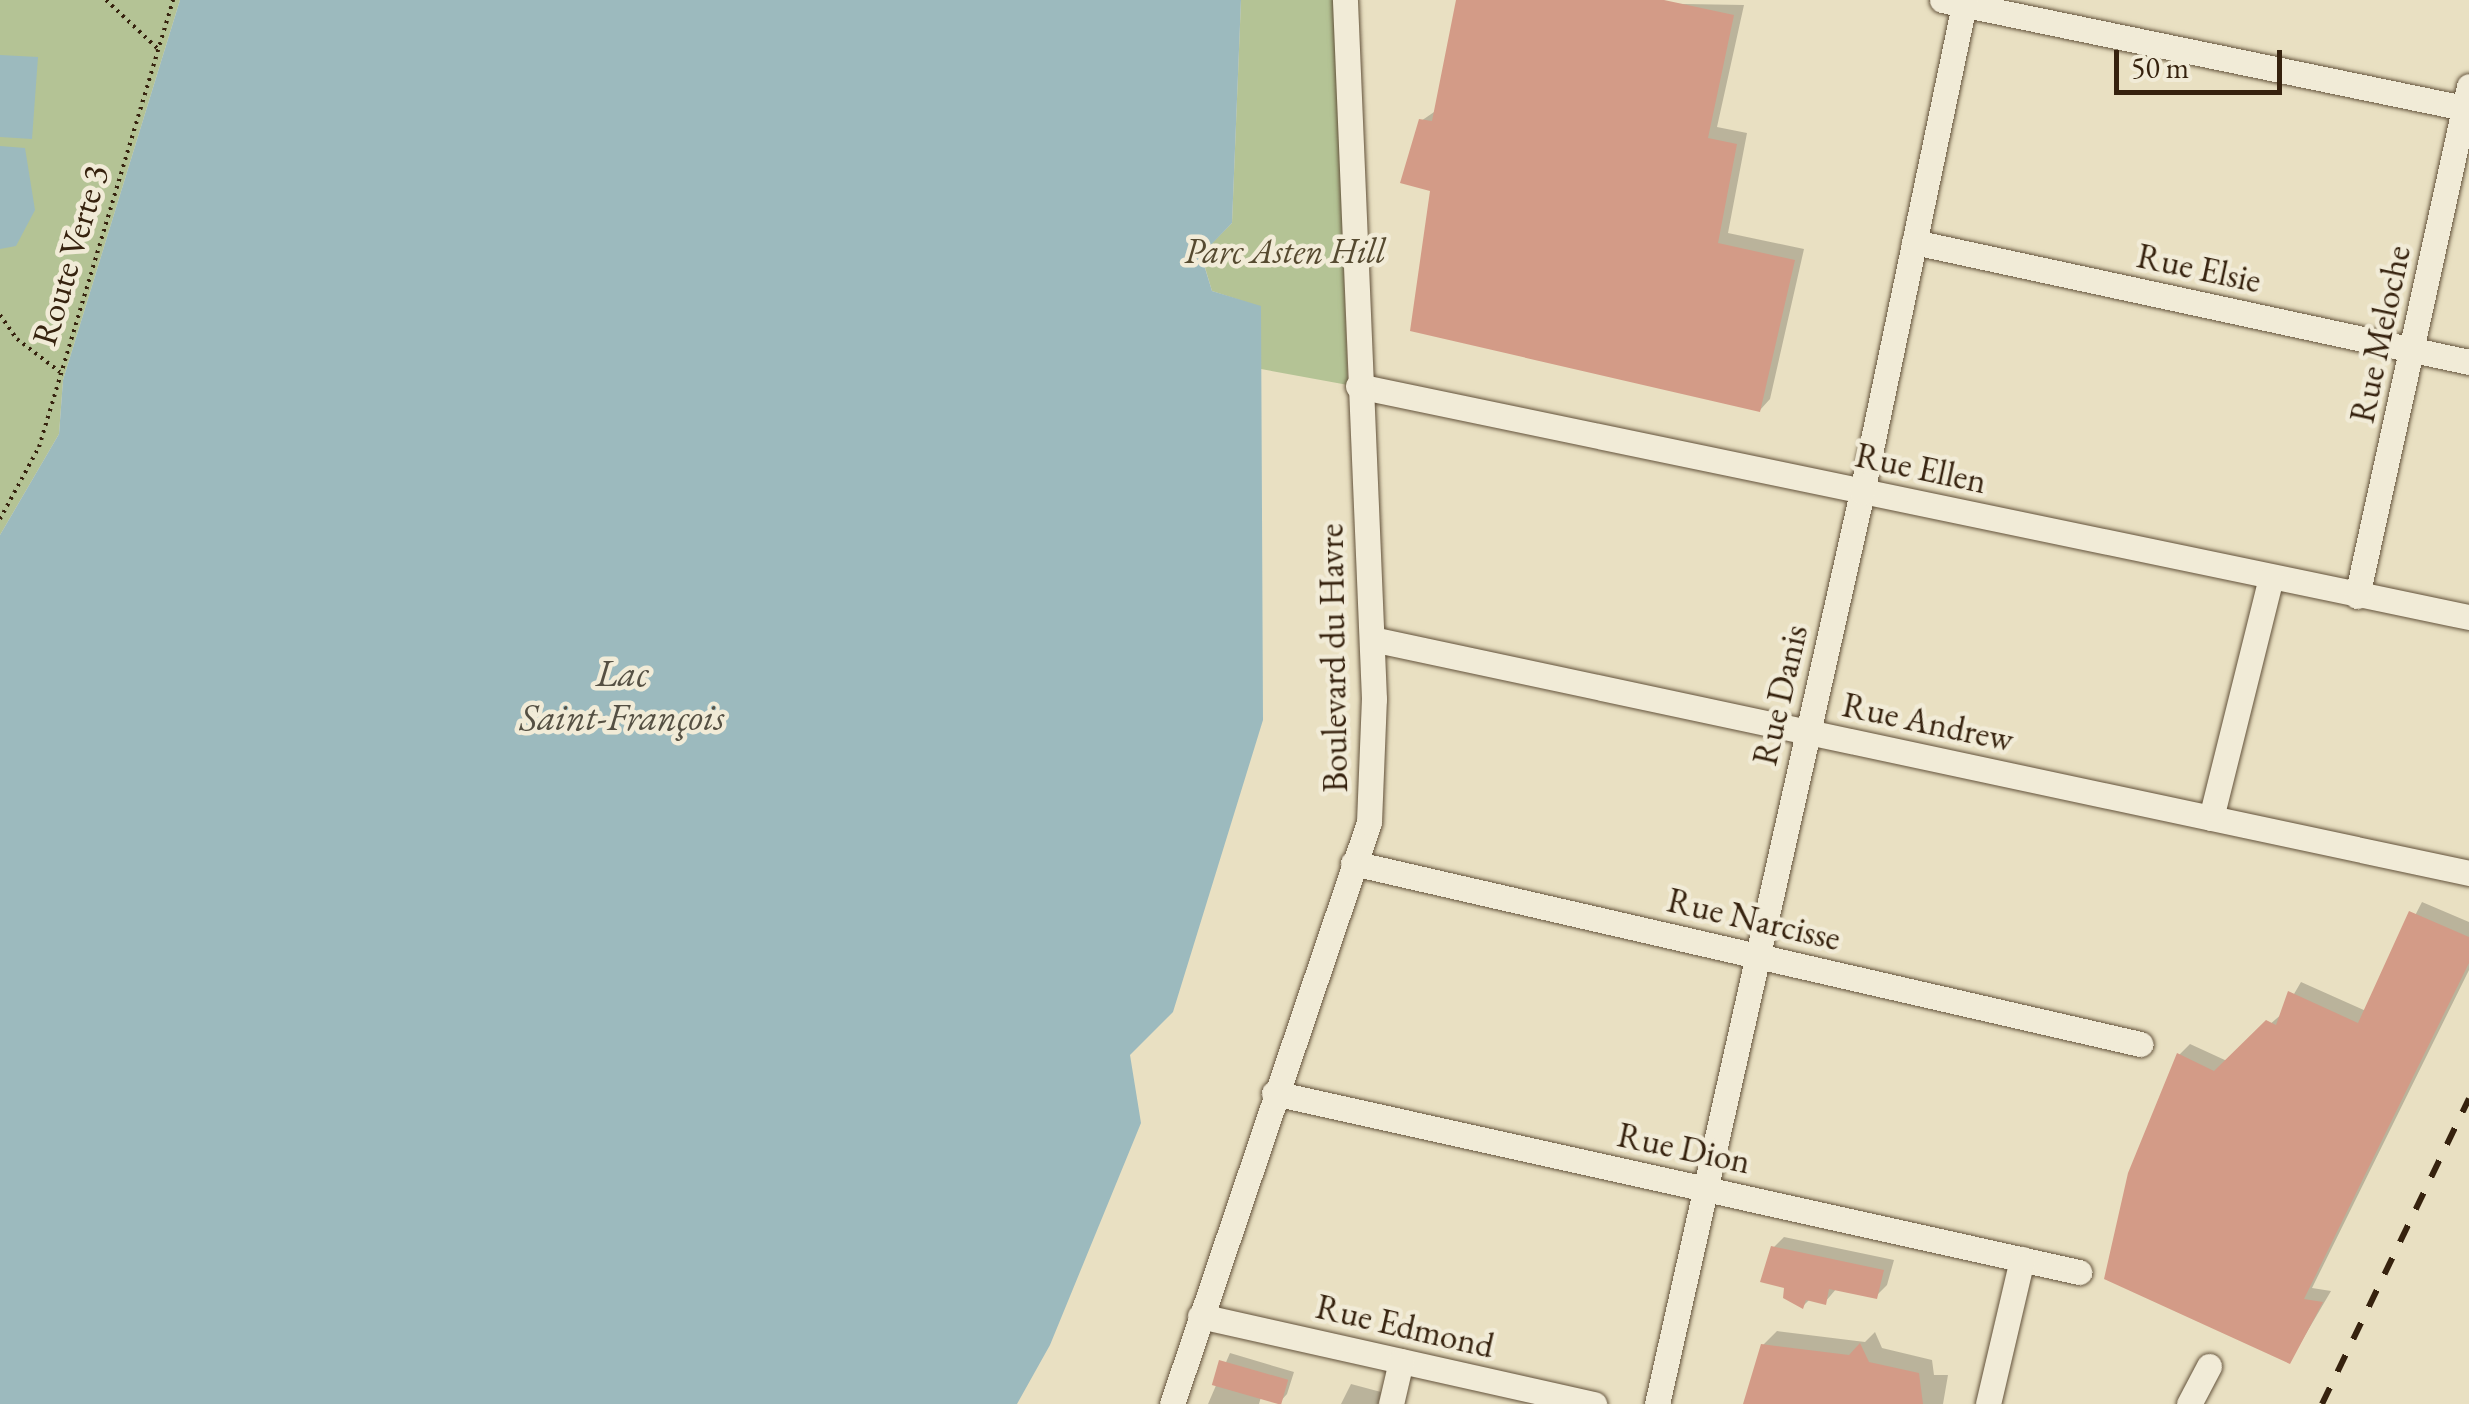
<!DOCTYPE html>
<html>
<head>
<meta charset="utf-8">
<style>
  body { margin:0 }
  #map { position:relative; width:2469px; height:1404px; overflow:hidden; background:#e9e0c2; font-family:"EB Garamond",serif }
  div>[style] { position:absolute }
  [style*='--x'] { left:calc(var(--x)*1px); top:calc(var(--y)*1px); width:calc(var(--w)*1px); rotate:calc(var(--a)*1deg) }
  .green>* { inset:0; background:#b4c395 }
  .water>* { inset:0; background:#9cbabe }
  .shadow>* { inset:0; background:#0003 }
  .building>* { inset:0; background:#d39b87; transform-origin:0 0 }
  .path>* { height:4px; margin-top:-2px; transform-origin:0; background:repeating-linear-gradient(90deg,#36220e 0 2.5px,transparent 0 7.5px) }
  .roads { filter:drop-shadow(0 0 2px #63523b) drop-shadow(0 0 2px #63523b) }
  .minor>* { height:25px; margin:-12.5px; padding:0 12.5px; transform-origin:12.5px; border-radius:12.5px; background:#f1ebd7 }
  .rail>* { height:6px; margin-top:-3px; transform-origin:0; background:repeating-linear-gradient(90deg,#36220e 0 18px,transparent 0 36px) }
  span { translate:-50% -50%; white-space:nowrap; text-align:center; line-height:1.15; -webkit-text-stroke:9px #f1ebd7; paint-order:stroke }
  .park-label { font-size:35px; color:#564a30; font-style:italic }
  .street-label { font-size:35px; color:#36220e }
  .water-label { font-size:38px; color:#555043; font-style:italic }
  .scale { position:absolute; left:2114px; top:50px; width:168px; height:45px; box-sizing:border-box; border:5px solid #36220e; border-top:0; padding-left:12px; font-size:30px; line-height:35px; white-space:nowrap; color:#36220e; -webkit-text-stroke:8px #f1ebd7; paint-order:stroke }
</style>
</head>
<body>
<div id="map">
  <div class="green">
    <div style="clip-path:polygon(0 0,180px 0,63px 380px,59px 434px,0 535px)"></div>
    <div style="clip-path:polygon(1241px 0,1334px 0,1348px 385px,1261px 369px,1261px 307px,1212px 291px,1201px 254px,1232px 223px)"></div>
  </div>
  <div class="water">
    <div style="clip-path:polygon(180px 0,1241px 0,1232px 223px,1201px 255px,1212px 291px,1261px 306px,1263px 720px,1173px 1012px,1130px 1055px,1141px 1123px,1050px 1345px,1017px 1404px,0 1404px,0 535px,59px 434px,63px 380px)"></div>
    <div style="clip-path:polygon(0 55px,38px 57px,32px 139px,0 137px)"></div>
    <div style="clip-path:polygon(0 146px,25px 148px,35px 210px,16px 246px,0 249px)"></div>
  </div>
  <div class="shadow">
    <div style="clip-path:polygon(1458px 0,1744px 5px,1717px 127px,1747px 133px,1728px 233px,1804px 249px,1770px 399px,1760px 410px,1433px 189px,1421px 121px,1437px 110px)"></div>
    <div style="clip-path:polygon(2422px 902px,2469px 922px,2469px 970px,2312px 1288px,2331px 1291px,2290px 1361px,2179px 1055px,2190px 1044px,2227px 1061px,2283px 1013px,2301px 982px,2366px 1011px)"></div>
    <div style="clip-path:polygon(1784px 1237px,1894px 1260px,1887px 1285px,1876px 1296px,1837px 1288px,1825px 1302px,1810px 1299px,1803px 1306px,1787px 1287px,1773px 1248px)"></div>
    <div style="clip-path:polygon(1777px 1331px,1865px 1342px,1875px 1332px,1882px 1348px,1932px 1360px,1934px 1375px,1948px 1375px,1943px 1404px,1745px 1404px,1763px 1345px)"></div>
    <div style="clip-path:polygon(1230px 1353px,1294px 1372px,1287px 1394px,1279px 1403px,1261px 1397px,1259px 1404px,1208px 1404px)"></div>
    <div style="clip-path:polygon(1351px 1384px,1381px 1392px,1378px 1404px,1341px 1404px)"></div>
  </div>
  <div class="building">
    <div style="clip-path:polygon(1456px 0,1664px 0,1734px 15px,1708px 138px,1737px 144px,1718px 243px,1795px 260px,1760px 412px,1410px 331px,1430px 191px,1400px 183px,1419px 119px,1432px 121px)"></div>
    <div style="clip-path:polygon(2409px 911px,2469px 937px,2469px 963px,2304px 1299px,2323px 1302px,2290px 1364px,2104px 1279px,2128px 1173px,2177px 1053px,2214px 1071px,2266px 1020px,2276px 1025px,2288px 991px,2358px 1023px)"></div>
    <div style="clip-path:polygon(1771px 1246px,1884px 1270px,1877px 1299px,1829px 1289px,1826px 1305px,1806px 1300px,1803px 1309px,1783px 1298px,1784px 1288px,1760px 1282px)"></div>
    <div style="clip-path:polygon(1860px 1343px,1869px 1362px,1919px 1373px,1923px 1404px,1743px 1404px,1761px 1344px,1849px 1355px)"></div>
    <div style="left:1219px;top:1360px;width:72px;height:26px;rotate:16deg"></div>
  </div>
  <div class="path">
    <div style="--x:106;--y:0;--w:73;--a:43.3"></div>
    <div style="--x:0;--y:315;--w:29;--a:55"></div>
    <div style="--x:17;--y:339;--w:54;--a:37.5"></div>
    <div style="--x:0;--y:519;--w:82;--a:-61.6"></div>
    <div style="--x:39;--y:447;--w:467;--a:-73.3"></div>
  </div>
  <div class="roads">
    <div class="minor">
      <div style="--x:1942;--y:0;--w:538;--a:11.69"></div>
      <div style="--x:1914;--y:242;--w:568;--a:12.2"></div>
      <div style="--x:1358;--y:386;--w:1135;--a:11.75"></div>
      <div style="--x:2357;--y:596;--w:522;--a:-77.61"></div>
      <div style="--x:1372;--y:639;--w:1122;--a:12.04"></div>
      <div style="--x:2211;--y:818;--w:247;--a:-76"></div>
      <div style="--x:1353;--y:863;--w:808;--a:12.95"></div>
      <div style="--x:1274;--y:1093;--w:825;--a:12.54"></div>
      <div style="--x:1200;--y:1316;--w:404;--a:12.6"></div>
      <div style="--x:1172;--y:1404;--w:614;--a:-71.3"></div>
      <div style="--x:1369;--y:822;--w:123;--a:-87.7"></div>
      <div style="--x:1374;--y:699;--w:700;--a:-92.38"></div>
      <div style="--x:1391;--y:1404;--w:44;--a:-76.9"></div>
      <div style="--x:1657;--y:1404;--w:935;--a:-77.33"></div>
      <div style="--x:1862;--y:492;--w:503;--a:-78.18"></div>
      <div style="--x:1988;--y:1404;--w:149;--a:-76.8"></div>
      <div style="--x:2189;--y:1404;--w:43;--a:-62.2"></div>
    </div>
  </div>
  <div class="rail">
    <div style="--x:2322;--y:1404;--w:339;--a:-64.3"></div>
  </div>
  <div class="park-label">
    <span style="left:1285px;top:251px">Parc Asten Hill</span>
  </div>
  <div class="street-label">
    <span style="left:70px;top:255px;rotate:-73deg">Route Verte 3</span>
    <span style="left:2199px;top:268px;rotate:12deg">Rue Elsie</span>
    <span style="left:2380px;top:334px;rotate:-78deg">Rue Meloche</span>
    <span style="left:1921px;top:468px;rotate:12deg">Rue Ellen</span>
    <span style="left:1333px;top:658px;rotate:-91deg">Boulevard du Havre</span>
    <span style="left:1780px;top:695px;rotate:-77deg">Rue Danis</span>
    <span style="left:1928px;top:722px;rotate:12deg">Rue Andrew</span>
    <span style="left:1754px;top:919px;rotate:13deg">Rue Narcisse</span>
    <span style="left:1684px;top:1148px;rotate:12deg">Rue Dion</span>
    <span style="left:1405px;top:1326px;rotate:13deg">Rue Edmond</span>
  </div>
  <div class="water-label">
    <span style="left:622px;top:695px">Lac<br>Saint-François</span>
  </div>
  <div class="scale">50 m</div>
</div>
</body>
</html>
